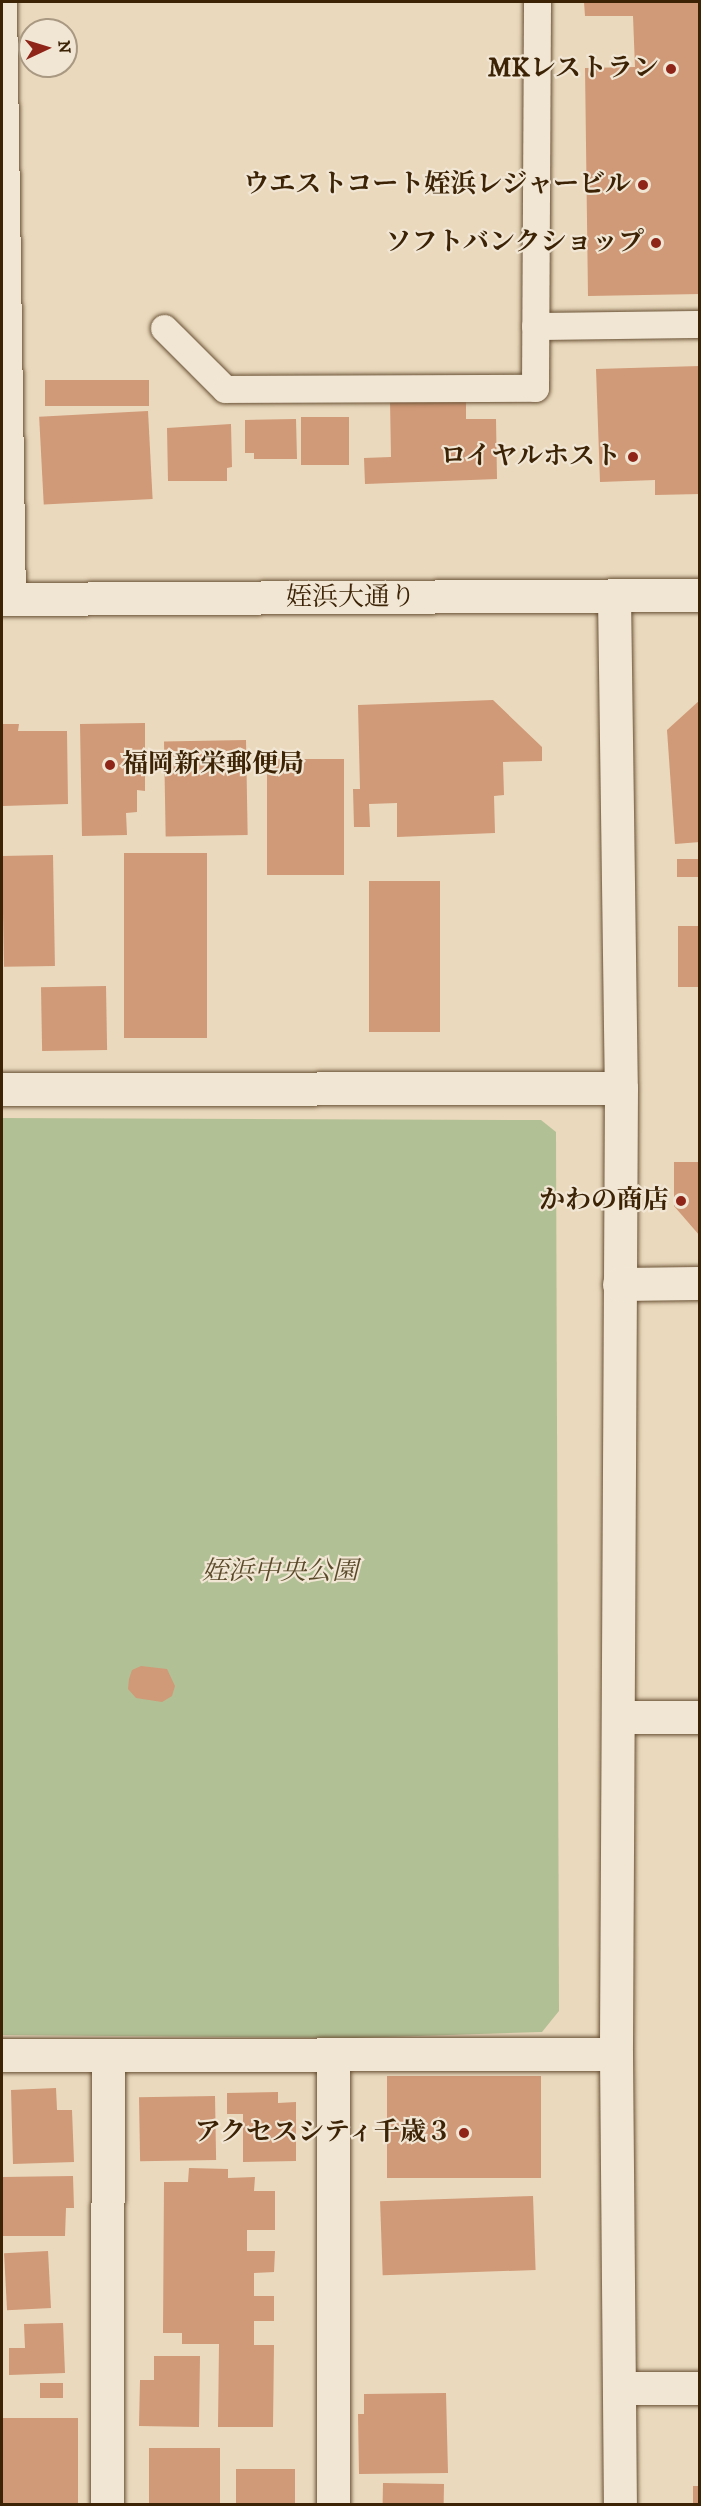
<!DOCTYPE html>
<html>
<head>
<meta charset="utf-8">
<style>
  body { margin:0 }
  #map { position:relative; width:701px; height:2506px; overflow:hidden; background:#ead9bd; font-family:"IM FELL DW Pica","Noto Serif JP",serif }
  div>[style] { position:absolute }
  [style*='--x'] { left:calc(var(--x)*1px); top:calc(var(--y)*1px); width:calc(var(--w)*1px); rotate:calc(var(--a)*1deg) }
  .green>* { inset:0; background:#b2c095 }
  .building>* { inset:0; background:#d09977; transform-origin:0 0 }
  .roads { filter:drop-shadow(0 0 2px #685034) drop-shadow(0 0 2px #685034) }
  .lane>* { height:27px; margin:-13.5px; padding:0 13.5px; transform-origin:13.5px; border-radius:13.5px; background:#f1e6d4 }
  .street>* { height:33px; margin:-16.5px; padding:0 16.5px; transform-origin:16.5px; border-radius:16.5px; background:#f1e6d4 }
  .secondary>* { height:33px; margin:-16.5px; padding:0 16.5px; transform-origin:16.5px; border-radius:16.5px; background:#f1e6d4 }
  .dots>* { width:16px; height:16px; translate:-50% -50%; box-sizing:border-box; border:3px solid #f1e6d4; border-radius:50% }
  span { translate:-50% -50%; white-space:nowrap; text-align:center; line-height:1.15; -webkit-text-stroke:4.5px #f1e6d4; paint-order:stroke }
  .poi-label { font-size:26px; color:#3c2306; font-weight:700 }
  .right { translate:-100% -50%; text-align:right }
  .left { translate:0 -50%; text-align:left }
  .street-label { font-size:26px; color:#3c2306 }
  .park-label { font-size:26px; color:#5a4a2a; font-style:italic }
  .frame { position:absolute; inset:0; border:3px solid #3c2306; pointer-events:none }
  .north { position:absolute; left:18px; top:18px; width:60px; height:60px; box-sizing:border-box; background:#f1e6d4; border:2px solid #a99882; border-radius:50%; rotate:86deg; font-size:16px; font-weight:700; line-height:24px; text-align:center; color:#3c2306 }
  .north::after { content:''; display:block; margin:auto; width:21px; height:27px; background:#8f2418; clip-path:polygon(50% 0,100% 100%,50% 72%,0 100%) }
</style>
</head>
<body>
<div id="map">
  <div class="green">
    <div style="clip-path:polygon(2px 1118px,541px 1120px,556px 1132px,559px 2011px,542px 2032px,356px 2038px,2px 2035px)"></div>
  </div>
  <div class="building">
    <div style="clip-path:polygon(584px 2px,700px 2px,700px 294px,588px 296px,585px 68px,635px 67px,634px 42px,633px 16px,585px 16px)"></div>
    <div style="clip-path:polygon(700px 366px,700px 494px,655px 495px,655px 480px,600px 482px,596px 369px)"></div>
    <div style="left:45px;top:380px;width:104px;height:26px"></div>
    <div style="clip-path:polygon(390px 400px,466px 400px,466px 419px,496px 419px,497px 479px,365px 484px,364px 458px,391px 457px)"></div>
    <div style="left:148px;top:411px;width:88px;height:109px;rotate:87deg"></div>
    <div style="left:301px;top:417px;width:48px;height:48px"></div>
    <div style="clip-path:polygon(296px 419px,297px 459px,254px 459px,254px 453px,245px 453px,245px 420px)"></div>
    <div style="clip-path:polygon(231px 424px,232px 467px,227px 468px,227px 481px,168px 481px,167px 428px)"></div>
    <div style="clip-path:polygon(493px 700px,542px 747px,542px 761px,503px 762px,504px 795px,494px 796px,495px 833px,397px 837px,397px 803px,369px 804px,370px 827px,354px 827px,353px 789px,360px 789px,358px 705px)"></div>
    <div style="clip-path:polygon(700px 700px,700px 842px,675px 844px,667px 730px)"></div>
    <div style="clip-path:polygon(145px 723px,145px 791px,137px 790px,137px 812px,126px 813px,127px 835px,82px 836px,80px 724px)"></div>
    <div style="clip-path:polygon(2px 724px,19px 724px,18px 731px,67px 731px,68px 804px,3px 806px)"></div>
    <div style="left:246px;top:740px;width:95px;height:82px;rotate:89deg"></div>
    <div style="left:267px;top:759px;width:77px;height:116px"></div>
    <div style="left:124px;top:853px;width:83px;height:185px"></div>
    <div style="left:53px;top:855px;width:111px;height:51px;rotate:89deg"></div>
    <div style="left:677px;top:859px;width:23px;height:18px"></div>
    <div style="left:440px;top:881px;width:151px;height:71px;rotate:90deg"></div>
    <div style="left:700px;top:926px;width:61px;height:22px;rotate:90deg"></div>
    <div style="left:106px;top:986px;width:64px;height:65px;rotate:89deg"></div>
    <div style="clip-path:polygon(674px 1162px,700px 1162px,700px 1236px,674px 1206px)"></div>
    <div style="clip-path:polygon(141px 1666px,167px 1669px,175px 1686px,172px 1696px,162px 1702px,136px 1698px,128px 1689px,129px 1679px,132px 1670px)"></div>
    <div style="left:541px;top:2076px;width:102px;height:154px;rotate:90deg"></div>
    <div style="clip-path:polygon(56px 2088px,57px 2110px,72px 2110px,74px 2162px,13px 2164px,11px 2090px)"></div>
    <div style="clip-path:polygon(278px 2092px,278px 2103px,296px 2102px,296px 2161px,243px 2162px,243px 2114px,227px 2114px,227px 2093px)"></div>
    <div style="left:215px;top:2096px;width:64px;height:76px;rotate:89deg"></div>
    <div style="clip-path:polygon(189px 2168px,228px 2169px,228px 2178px,255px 2177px,254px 2191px,275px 2191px,275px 2230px,247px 2230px,247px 2251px,275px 2251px,274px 2272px,254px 2273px,254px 2296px,274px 2296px,274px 2321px,254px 2321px,254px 2345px,274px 2345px,273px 2427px,218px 2427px,219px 2344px,182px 2344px,182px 2333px,163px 2333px,164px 2182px,188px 2182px)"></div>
    <div style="clip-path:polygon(73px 2176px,74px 2208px,66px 2208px,65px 2236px,2px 2236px,2px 2177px)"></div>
    <div style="left:533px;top:2196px;width:74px;height:153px;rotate:88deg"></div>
    <div style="left:48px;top:2251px;width:57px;height:44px;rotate:87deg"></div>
    <div style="clip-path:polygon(63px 2323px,65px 2373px,9px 2375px,9px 2348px,25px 2348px,24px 2324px)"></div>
    <div style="clip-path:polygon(154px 2356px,200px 2356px,199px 2427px,139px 2426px,140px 2380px,154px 2380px)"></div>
    <div style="left:63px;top:2383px;width:15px;height:23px;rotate:90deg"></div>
    <div style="clip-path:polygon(446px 2393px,448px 2473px,359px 2474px,358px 2414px,364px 2414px,364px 2394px)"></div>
    <div style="left:2px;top:2418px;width:76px;height:86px"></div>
    <div style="left:149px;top:2448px;width:71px;height:56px"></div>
    <div style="left:236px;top:2469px;width:59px;height:35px"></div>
    <div style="left:383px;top:2483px;width:61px;height:21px;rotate:1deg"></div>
    <div style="left:693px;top:2486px;width:7px;height:18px"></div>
  </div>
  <div class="roads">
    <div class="lane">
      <div style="--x:3;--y:2;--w:597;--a:89.14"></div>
      <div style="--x:535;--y:326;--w:165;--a:-0.7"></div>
      <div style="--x:164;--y:328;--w:86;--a:45"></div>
      <div style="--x:225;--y:389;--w:310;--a:-0.2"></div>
      <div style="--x:535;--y:388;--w:386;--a:-89.7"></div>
    </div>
    <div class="street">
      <div style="--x:2;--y:1089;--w:619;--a:-0.09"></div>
      <div style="--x:2;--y:2055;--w:614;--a:-0.09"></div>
      <div style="--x:107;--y:2504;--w:449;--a:-89.9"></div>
      <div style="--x:333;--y:2504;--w:450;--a:-90"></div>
    </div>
    <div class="secondary">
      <div style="--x:614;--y:596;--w:492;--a:89.2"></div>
      <div style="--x:621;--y:1088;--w:966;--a:90.3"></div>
      <div style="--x:616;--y:2054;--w:450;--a:89.5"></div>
      <div style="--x:2;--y:599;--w:698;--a:-0.33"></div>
      <div style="--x:619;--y:1284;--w:81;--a:-0.7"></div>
      <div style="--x:620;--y:1717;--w:80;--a:0"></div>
      <div style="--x:620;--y:2388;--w:80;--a:0"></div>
    </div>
  </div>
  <div class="dots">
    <div style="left:671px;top:69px;background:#8f2418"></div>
    <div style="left:643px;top:185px;background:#8f2418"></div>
    <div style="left:656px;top:243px;background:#8f2418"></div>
    <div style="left:633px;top:457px;background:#8f2418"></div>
    <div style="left:110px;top:765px;background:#8f2418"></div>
    <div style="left:681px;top:1201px;background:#8f2418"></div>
    <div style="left:464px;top:2133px;background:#8f2418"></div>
  </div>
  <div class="poi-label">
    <span class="right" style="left:659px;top:69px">MKレストラン</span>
    <span class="right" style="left:631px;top:185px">ウエストコート姪浜レジャービル</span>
    <span class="right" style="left:644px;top:243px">ソフトバンクショップ</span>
    <span class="right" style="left:621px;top:457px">ロイヤルホスト</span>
    <span class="left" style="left:122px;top:765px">福岡新栄郵便局</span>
    <span class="right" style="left:669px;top:1201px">かわの商店</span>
    <span class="right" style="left:452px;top:2133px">アクセスシティ千歳３</span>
  </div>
  <div class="street-label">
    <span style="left:351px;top:598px">姪浜大通り</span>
  </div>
  <div class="park-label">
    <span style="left:280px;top:1572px">姪浜中央公園</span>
  </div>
  <div class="frame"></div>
  <div class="north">N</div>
</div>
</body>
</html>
